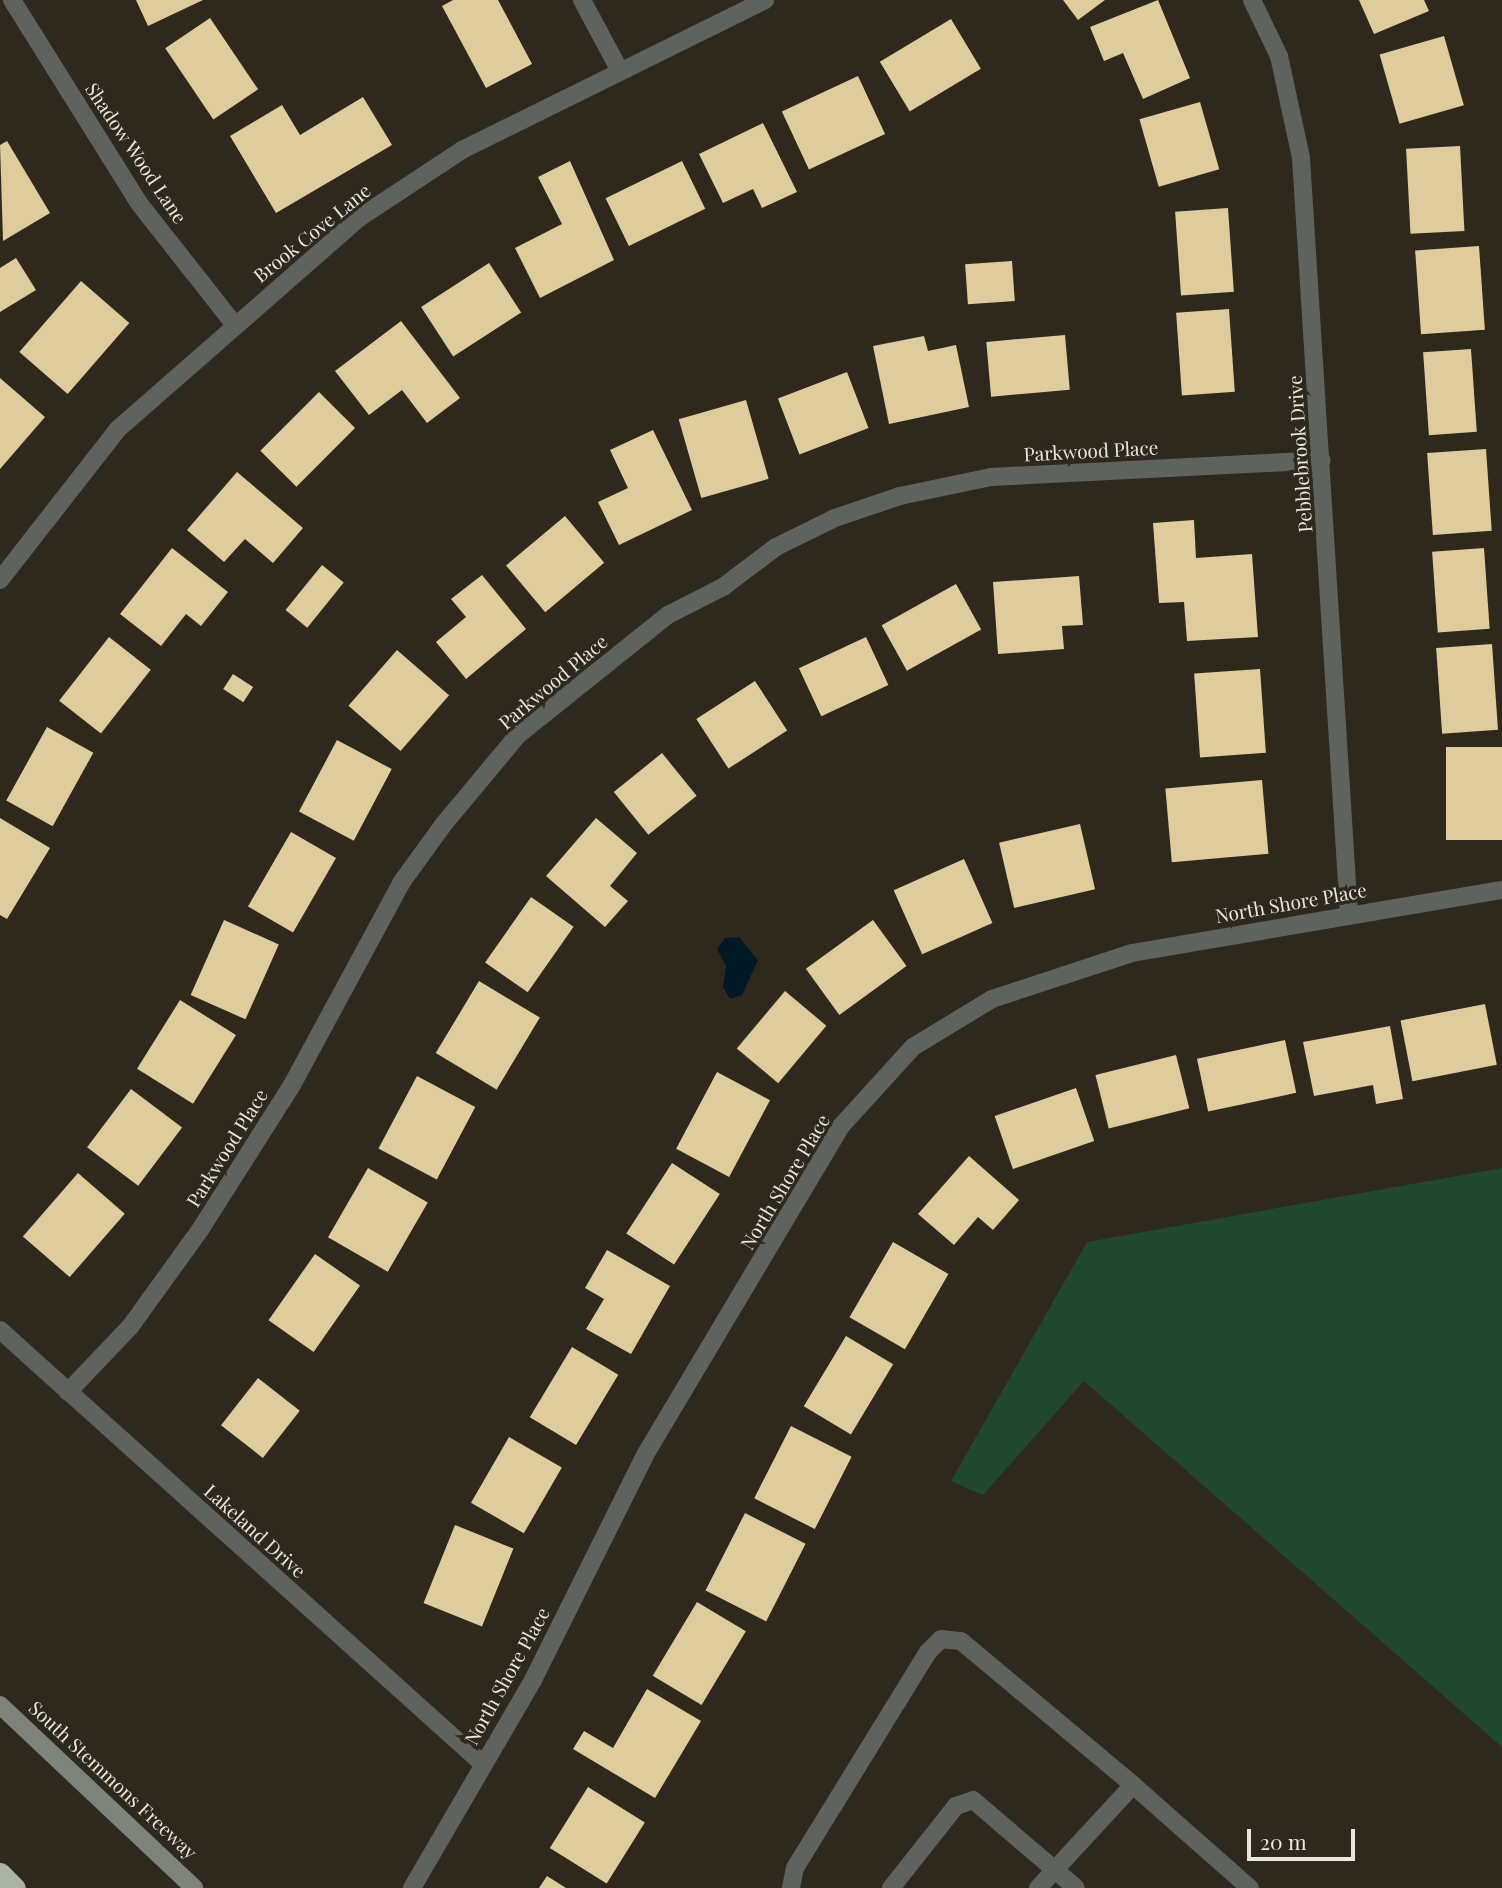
<!DOCTYPE html>
<html>
<head>
<meta charset="utf-8">
<style>
  body { margin:0 }
  #map { position:relative; width:1502px; height:1888px; overflow:hidden; background:#2e291c; font-family:"Playfair Display",serif }
  div>[style] { position:absolute }
  [style*='--x'] { left:calc(var(--x)*1px); top:calc(var(--y)*1px); width:calc(var(--w)*1px); rotate:calc(var(--a)*1deg) }
  .green>* { inset:0; background:#20482f }
  .water>* { inset:0; background:#011825 }
  .building>* { inset:0; background:#dfcc9c; transform-origin:0 0 }
  .service>* { height:18px; margin:-9px; padding:0 9px; transform-origin:9px; border-radius:9px; background:#5e635e }
  .minor>* { height:18px; margin:-9px; padding:0 9px; transform-origin:9px; border-radius:9px; background:#5e635e }
  .secondary>* { height:18px; margin:-9px; padding:0 9px; transform-origin:9px; border-radius:9px; background:#7c847b }
  .motorway>* { height:21px; margin:-10.5px; padding:0 10.5px; transform-origin:10.5px; border-radius:10.5px; background:#a8b3a6 }
  span { translate:-50% -50%; white-space:nowrap; text-align:center; line-height:1.15; -webkit-text-stroke:7px #2e291c; paint-order:stroke }
  .street-label { font-size:19px; color:#e9e6de }
  .scale { position:absolute; left:1247px; top:1829px; width:108px; height:32px; box-sizing:border-box; border:4px solid #e9e6de; border-top:0; padding-left:9px; font-size:21px; line-height:24px; white-space:nowrap; color:#e9e6de; -webkit-text-stroke:5px #2e291c; paint-order:stroke }
</style>
</head>
<body>
<div id="map">
  <div class="green">
    <div style="clip-path:polygon(1502px 1168px,1502px 1747px,1084px 1381px,983px 1495px,951px 1481px,1087px 1242px)"></div>
  </div>
  <div class="water">
    <div style="clip-path:polygon(739px 937px,758px 960px,742px 995px,730px 999px,723px 987px,726px 966px,717px 949px,725px 938px)"></div>
  </div>
  <div class="building">
    <div style="clip-path:polygon(136px 0,203px 0,148px 26px)"></div>
    <div style="clip-path:polygon(453px 0,498px 0,532px 64px,486px 88px,442px 6px)"></div>
    <div style="clip-path:polygon(1063px 0,1105px 0,1078px 20px)"></div>
    <div style="clip-path:polygon(1158px 0,1190px 78px,1143px 99px,1123px 53px,1104px 61px,1090px 27px)"></div>
    <div style="clip-path:polygon(1359px 0,1424px 0,1429px 11px,1374px 34px)"></div>
    <div style="left:210px;top:18px;width:86px;height:54px;rotate:56deg"></div>
    <div style="left:951px;top:19px;width:58px;height:83px;rotate:59deg"></div>
    <div style="left:1444px;top:36px;width:72px;height:67px;rotate:74deg"></div>
    <div style="left:858px;top:76px;width:64px;height:84px;rotate:65deg"></div>
    <div style="clip-path:polygon(363px 97px,392px 145px,276px 213px,230px 136px,282px 105px,300px 135px)"></div>
    <div style="left:1200px;top:102px;width:70px;height:63px;rotate:74deg"></div>
    <div style="clip-path:polygon(763px 123px,797px 192px,762px 208px,753px 189px,723px 203px,699px 154px)"></div>
    <div style="clip-path:polygon(7px 141px,50px 213px,3px 241px,0 145px)"></div>
    <div style="left:1460px;top:146px;width:85px;height:54px;rotate:87deg"></div>
    <div style="clip-path:polygon(570px 161px,614px 260px,540px 298px,515px 248px,562px 224px,538px 177px)"></div>
    <div style="left:682px;top:161px;width:53px;height:85px;rotate:64deg"></div>
    <div style="left:1228px;top:208px;width:84px;height:53px;rotate:86deg"></div>
    <div style="left:1479px;top:246px;width:84px;height:64px;rotate:86deg"></div>
    <div style="clip-path:polygon(16px 258px,36px 290px,0 312px,0 268px)"></div>
    <div style="left:1012px;top:261px;width:40px;height:47px;rotate:86deg"></div>
    <div style="left:489px;top:263px;width:59px;height:81px;rotate:57deg"></div>
    <div style="left:81px;top:281px;width:64px;height:94px;rotate:41deg"></div>
    <div style="left:1229px;top:309px;width:83px;height:53px;rotate:86deg"></div>
    <div style="clip-path:polygon(401px 321px,460px 398px,427px 423px,402px 390px,369px 415px,335px 371px)"></div>
    <div style="left:1065px;top:335px;width:55px;height:79px;rotate:85deg"></div>
    <div style="clip-path:polygon(924px 336px,928px 351px,956px 345px,969px 407px,889px 424px,873px 346px)"></div>
    <div style="left:1471px;top:349px;width:83px;height:48px;rotate:86deg"></div>
    <div style="left:847px;top:372px;width:60px;height:74px;rotate:69deg"></div>
    <div style="clip-path:polygon(0 378px,45px 417px,0 469px)"></div>
    <div style="left:319px;top:392px;width:51px;height:83px;rotate:45deg"></div>
    <div style="left:746px;top:400px;width:82px;height:70px;rotate:74deg"></div>
    <div style="clip-path:polygon(653px 430px,692px 510px,619px 545px,598px 502px,628px 488px,610px 450px)"></div>
    <div style="left:1486px;top:449px;width:82px;height:59px;rotate:86deg"></div>
    <div style="clip-path:polygon(237px 472px,303px 528px,273px 563px,245px 539px,224px 562px,187px 530px)"></div>
    <div style="left:565px;top:516px;width:61px;height:77px;rotate:50deg"></div>
    <div style="clip-path:polygon(1194px 520px,1196px 558px,1252px 554px,1258px 637px,1187px 641px,1184px 602px,1159px 603px,1153px 523px)"></div>
    <div style="clip-path:polygon(172px 548px,228px 592px,201px 626px,186px 614px,161px 646px,120px 614px)"></div>
    <div style="left:1484px;top:548px;width:81px;height:52px;rotate:86deg"></div>
    <div style="left:322px;top:565px;width:28px;height:58px;rotate:39deg"></div>
    <div style="clip-path:polygon(482px 575px,526px 629px,466px 679px,436px 642px,466px 617px,451px 599px)"></div>
    <div style="clip-path:polygon(1079px 576px,1083px 625px,1062px 626px,1064px 649px,998px 654px,993px 582px)"></div>
    <div style="left:956px;top:584px;width:52px;height:85px;rotate:61deg"></div>
    <div style="left:109px;top:637px;width:53px;height:81px;rotate:38deg"></div>
    <div style="left:866px;top:637px;width:53px;height:74px;rotate:65deg"></div>
    <div style="left:1492px;top:644px;width:86px;height:56px;rotate:86deg"></div>
    <div style="left:397px;top:650px;width:69px;height:74px;rotate:41deg"></div>
    <div style="left:1260px;top:669px;width:84px;height:66px;rotate:86deg"></div>
    <div style="left:233px;top:674px;width:24px;height:18px;rotate:33deg"></div>
    <div style="left:755px;top:681px;width:59px;height:70px;rotate:57deg"></div>
    <div style="left:47px;top:727px;width:53px;height:84px;rotate:29deg"></div>
    <div style="left:337px;top:740px;width:62px;height:81px;rotate:28deg"></div>
    <div style="left:1502px;top:747px;width:93px;height:56px;rotate:90deg"></div>
    <div style="left:662px;top:753px;width:55px;height:62px;rotate:51deg"></div>
    <div style="left:1262px;top:780px;width:74px;height:97px;rotate:85deg"></div>
    <div style="clip-path:polygon(0 818px,50px 848px,7px 919px,0 915px)"></div>
    <div style="clip-path:polygon(596px 818px,637px 853px,610px 886px,628px 901px,605px 927px,546px 876px)"></div>
    <div style="left:1080px;top:824px;width:67px;height:83px;rotate:77deg"></div>
    <div style="left:291px;top:832px;width:52px;height:86px;rotate:30deg"></div>
    <div style="left:964px;top:859px;width:70px;height:77px;rotate:66deg"></div>
    <div style="left:531px;top:897px;width:52px;height:80px;rotate:35deg"></div>
    <div style="left:224px;top:920px;width:60px;height:82px;rotate:24deg"></div>
    <div style="left:873px;top:920px;width:57px;height:83px;rotate:54deg"></div>
    <div style="left:479px;top:981px;width:71px;height:84px;rotate:31deg"></div>
    <div style="left:785px;top:991px;width:54px;height:75px;rotate:40deg"></div>
    <div style="left:180px;top:1000px;width:66px;height:81px;rotate:32deg"></div>
    <div style="left:1485px;top:1004px;width:62px;height:86px;rotate:79deg"></div>
    <div style="clip-path:polygon(1390px 1026px,1403px 1099px,1376px 1104px,1373px 1085px,1314px 1096px,1303px 1042px)"></div>
    <div style="left:1285px;top:1040px;width:54px;height:90px;rotate:78deg"></div>
    <div style="left:1176px;top:1055px;width:55px;height:83px;rotate:76deg"></div>
    <div style="left:717px;top:1072px;width:60px;height:87px;rotate:28deg"></div>
    <div style="left:417px;top:1076px;width:66px;height:82px;rotate:28deg"></div>
    <div style="left:1076px;top:1088px;width:56px;height:86px;rotate:71deg"></div>
    <div style="left:131px;top:1089px;width:64px;height:73px;rotate:37deg"></div>
    <div style="clip-path:polygon(969px 1156px,1019px 1200px,993px 1230px,978px 1217px,954px 1245px,918px 1214px)"></div>
    <div style="left:672px;top:1163px;width:57px;height:84px;rotate:33deg"></div>
    <div style="left:368px;top:1168px;width:69px;height:80px;rotate:30deg"></div>
    <div style="left:78px;top:1173px;width:62px;height:84px;rotate:41deg"></div>
    <div style="left:893px;top:1242px;width:64px;height:87px;rotate:30deg"></div>
    <div style="clip-path:polygon(607px 1250px,670px 1286px,631px 1354px,586px 1329px,604px 1299px,585px 1288px)"></div>
    <div style="left:315px;top:1254px;width:55px;height:81px;rotate:35deg"></div>
    <div style="left:846px;top:1336px;width:55px;height:82px;rotate:31deg"></div>
    <div style="left:572px;top:1347px;width:54px;height:82px;rotate:31deg"></div>
    <div style="left:258px;top:1378px;width:53px;height:60px;rotate:38deg"></div>
    <div style="left:791px;top:1426px;width:68px;height:81px;rotate:27deg"></div>
    <div style="left:509px;top:1437px;width:61px;height:76px;rotate:30deg"></div>
    <div style="left:745px;top:1513px;width:68px;height:87px;rotate:27deg"></div>
    <div style="left:455px;top:1525px;width:63px;height:84px;rotate:22deg"></div>
    <div style="left:697px;top:1602px;width:57px;height:86px;rotate:31deg"></div>
    <div style="clip-path:polygon(647px 1689px,701px 1721px,655px 1798px,573px 1749px,584px 1731px,613px 1748px)"></div>
    <div style="left:588px;top:1787px;width:67px;height:72px;rotate:32deg"></div>
    <div style="clip-path:polygon(547px 1876px,566px 1888px,539px 1888px)"></div>
  </div>
  <div class="service">
    <div style="--x:791;--y:1888;--w:20;--a:-79"></div>
    <div style="--x:795;--y:1868;--w:254;--a:-58.4"></div>
    <div style="--x:928;--y:1652;--w:18;--a:-45"></div>
    <div style="--x:941;--y:1639;--w:20;--a:6"></div>
    <div style="--x:961;--y:1641;--w:224;--a:39.9"></div>
    <div style="--x:891;--y:1888;--w:105;--a:-51.6"></div>
    <div style="--x:956;--y:1806;--w:18;--a:-19"></div>
    <div style="--x:973;--y:1800;--w:135;--a:40.5"></div>
    <div style="--x:1038;--y:1888;--w:140;--a:-47.3"></div>
    <div style="--x:1133;--y:1785;--w:156;--a:41.4"></div>
  </div>
  <div class="minor">
    <div style="--x:12;--y:0;--w:238;--a:58"></div>
    <div style="--x:138;--y:202;--w:155;--a:51.8"></div>
    <div style="--x:582;--y:0;--w:81;--a:61.8"></div>
    <div style="--x:1252;--y:0;--w:62;--a:64.3"></div>
    <div style="--x:1279;--y:56;--w:104;--a:77.8"></div>
    <div style="--x:1301;--y:158;--w:758;--a:86.37"></div>
    <div style="--x:0;--y:580;--w:192;--a:-52"></div>
    <div style="--x:118;--y:429;--w:320;--a:-41.2"></div>
    <div style="--x:359;--y:218;--w:123;--a:-33.4"></div>
    <div style="--x:462;--y:150;--w:338;--a:-26.3"></div>
    <div style="--x:0;--y:1330;--w:649;--a:41.94"></div>
    <div style="--x:68;--y:1392;--w:90;--a:-46.4"></div>
    <div style="--x:130;--y:1327;--w:120;--a:-54.2"></div>
    <div style="--x:200;--y:1230;--w:172;--a:-57.6"></div>
    <div style="--x:292;--y:1085;--w:230;--a:-61.6"></div>
    <div style="--x:401;--y:883;--w:72;--a:-54.1"></div>
    <div style="--x:443;--y:825;--w:117;--a:-50.2"></div>
    <div style="--x:518;--y:735;--w:192;--a:-38.7"></div>
    <div style="--x:668;--y:615;--w:62;--a:-27"></div>
    <div style="--x:723;--y:587;--w:66;--a:-37"></div>
    <div style="--x:776;--y:547;--w:66;--a:-26.2"></div>
    <div style="--x:835;--y:518;--w:69;--a:-18.7"></div>
    <div style="--x:900;--y:496;--w:93;--a:-11.8"></div>
    <div style="--x:991;--y:477;--w:331;--a:-2.9"></div>
    <div style="--x:412;--y:1888;--w:241;--a:-59.8"></div>
    <div style="--x:533;--y:1680;--w:251;--a:-63.5"></div>
    <div style="--x:645;--y:1455;--w:384;--a:-59.2"></div>
    <div style="--x:842;--y:1125;--w:105;--a:-47.7"></div>
    <div style="--x:913;--y:1047;--w:92;--a:-31.3"></div>
    <div style="--x:992;--y:999;--w:147;--a:-18.2"></div>
    <div style="--x:1132;--y:953;--w:375;--a:-9.7"></div>
  </div>
  <div class="secondary">
    <div style="--x:0;--y:1705;--w:267;--a:43.3"></div>
  </div>
  <div class="motorway">
    <div style="--x:0;--y:1873;--w:21;--a:45"></div>
  </div>
  <div class="street-label">
    <span style="left:136px;top:153px;rotate:56deg">Shadow Wood Lane</span>
    <span style="left:312px;top:233px;rotate:-39deg">Brook Cove Lane</span>
    <span style="left:1091px;top:451px;rotate:-3deg">Parkwood Place</span>
    <span style="left:1300px;top:454px;rotate:-94deg">Pebblebrook Drive</span>
    <span style="left:553px;top:682px;rotate:-40deg">Parkwood Place</span>
    <span style="left:1291px;top:903px;rotate:-10deg">North Shore Place</span>
    <span style="left:227px;top:1148px;rotate:-58deg">Parkwood Place</span>
    <span style="left:785px;top:1182px;rotate:-59deg">North Shore Place</span>
    <span style="left:255px;top:1531px;rotate:42deg">Lakeland Drive</span>
    <span style="left:507px;top:1676px;rotate:-61deg">North Shore Place</span>
    <span style="left:113px;top:1780px;rotate:43deg">South Stemmons Freeway</span>
  </div>
  <div class="scale">20 m</div>
</div>
</body>
</html>
